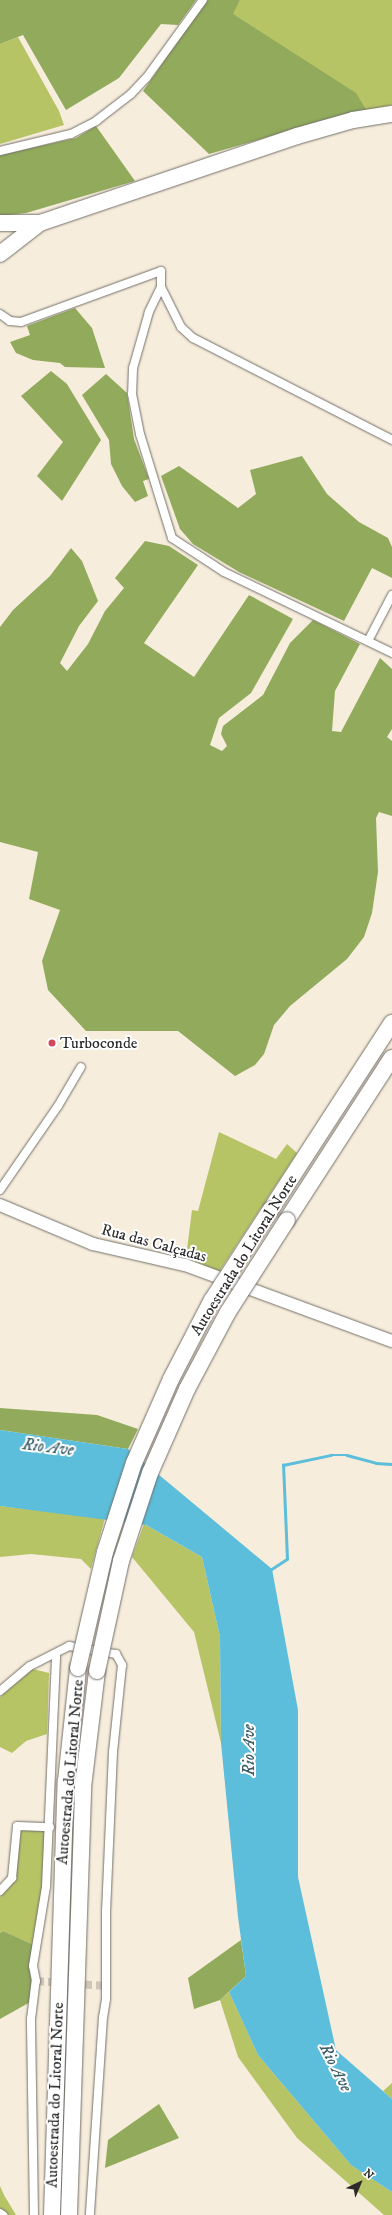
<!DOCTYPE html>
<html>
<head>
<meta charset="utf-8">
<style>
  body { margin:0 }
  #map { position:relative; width:392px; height:2215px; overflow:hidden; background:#f7eddc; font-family:"IM FELL DW Pica",serif }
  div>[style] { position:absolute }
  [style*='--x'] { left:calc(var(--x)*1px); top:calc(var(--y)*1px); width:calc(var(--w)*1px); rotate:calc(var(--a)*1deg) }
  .green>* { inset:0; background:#b7c466 }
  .forest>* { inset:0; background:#91aa5b }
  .water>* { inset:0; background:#5cbeda }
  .stream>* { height:2.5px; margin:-1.25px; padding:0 1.25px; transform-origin:1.25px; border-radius:1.25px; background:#5cbeda }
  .street-tunnel>* { height:8px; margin-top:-4px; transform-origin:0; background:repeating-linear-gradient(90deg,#cec6b9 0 8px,transparent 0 12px) }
  .roads { filter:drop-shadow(0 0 1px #726f69) drop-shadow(0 0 1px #726f69) }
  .street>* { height:8px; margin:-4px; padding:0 4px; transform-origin:4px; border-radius:4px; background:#fff }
  .secondary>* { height:12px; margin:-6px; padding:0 6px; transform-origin:6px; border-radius:6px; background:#fff }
  .highway>* { height:16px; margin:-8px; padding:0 8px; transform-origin:8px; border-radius:8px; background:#fff }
  .bridges { filter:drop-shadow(0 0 1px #726f69) drop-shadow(0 0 1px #726f69) }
  .highway-bridge>* { height:16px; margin:-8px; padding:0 8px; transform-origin:8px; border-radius:8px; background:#fff }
  .dots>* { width:11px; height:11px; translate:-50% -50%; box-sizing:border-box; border:2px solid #fff; border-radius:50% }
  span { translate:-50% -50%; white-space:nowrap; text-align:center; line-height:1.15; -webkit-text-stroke:4px #fff; paint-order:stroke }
  .poi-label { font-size:16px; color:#2b2b2b }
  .left { translate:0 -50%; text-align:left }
  .street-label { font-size:16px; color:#2b2b2b }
  .water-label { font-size:17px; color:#3c5e68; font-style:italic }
  .north { position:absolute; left:340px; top:2163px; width:40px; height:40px; -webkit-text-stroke:3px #fff; paint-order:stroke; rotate:44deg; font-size:11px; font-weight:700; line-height:16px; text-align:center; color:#2b2b2b }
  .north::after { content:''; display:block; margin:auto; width:14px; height:18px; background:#2b2b2b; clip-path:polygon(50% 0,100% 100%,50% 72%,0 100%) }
</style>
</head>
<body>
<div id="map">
  <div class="green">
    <div style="clip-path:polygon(240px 0,392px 0,392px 105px,367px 111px,232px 14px)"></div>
    <div style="clip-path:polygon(18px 37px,59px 111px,64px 125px,0 144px,0 44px)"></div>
    <div style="clip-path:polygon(219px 1132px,276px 1159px,287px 1144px,297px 1153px,219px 1272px,186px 1257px,192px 1210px,198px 1211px)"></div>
    <div style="clip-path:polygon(0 1506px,105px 1518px,91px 1569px,81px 1559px,31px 1554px,0 1557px)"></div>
    <div style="clip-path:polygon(144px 1524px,202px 1557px,220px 1637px,221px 1743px,194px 1632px,132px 1557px)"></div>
    <div style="clip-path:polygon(33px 1669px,49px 1673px,47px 1734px,26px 1741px,12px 1753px,0 1747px,0 1697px)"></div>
    <div style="clip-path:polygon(26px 1828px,44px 1829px,48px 1833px,45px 1882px,34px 1945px,3px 1931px,0 1933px,0 1897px,15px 1878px,19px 1832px)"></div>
    <div style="clip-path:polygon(229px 1992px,258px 2055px,351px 2165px,392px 2192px,392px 2215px,384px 2215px,297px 2138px,238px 2057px,220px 2000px)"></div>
    <div style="clip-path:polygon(392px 2083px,392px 2099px,383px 2091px)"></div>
    <div style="clip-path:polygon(0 2186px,4px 2195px,16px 2215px,8px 2215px,0 2210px)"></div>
  </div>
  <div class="forest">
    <div style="clip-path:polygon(0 0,196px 0,178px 25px,161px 24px,119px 78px,66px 110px,23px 35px,0 44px)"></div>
    <div style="clip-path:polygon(207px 0,240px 0,233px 14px,356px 93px,367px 111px,323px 121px,209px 154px,143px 91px)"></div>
    <div style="clip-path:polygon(96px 126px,135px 181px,26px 213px,0 216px,0 155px,76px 138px)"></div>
    <div style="clip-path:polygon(75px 308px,92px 328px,105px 368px,65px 367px,60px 363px,33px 360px,16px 353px,10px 342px,30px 335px,27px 326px)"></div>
    <div style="clip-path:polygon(51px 371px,67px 384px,101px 440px,62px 501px,37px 476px,63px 442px,21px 396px)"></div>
    <div style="clip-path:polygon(106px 374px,127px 393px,134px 439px,149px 479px,143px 481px,148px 496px,135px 502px,122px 486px,111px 464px,109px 440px,82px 395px)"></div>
    <div style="clip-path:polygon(302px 456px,327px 494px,359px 522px,388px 538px,392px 547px,392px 578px,372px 568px,344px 621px,239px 572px,193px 544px,180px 529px,161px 476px,179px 466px,238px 508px,256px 494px,250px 470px)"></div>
    <div style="clip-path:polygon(145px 541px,169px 546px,198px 565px,144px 643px,194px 677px,249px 595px,293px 619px,251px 693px,219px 718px,210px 745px,222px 751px,227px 746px,221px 734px,223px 726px,263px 695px,290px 643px,313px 620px,360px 644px,335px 691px,332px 731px,341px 732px,380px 658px,392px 669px,392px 729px,387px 737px,392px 741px,392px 816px,379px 812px,376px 818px,378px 872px,372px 913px,364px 937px,347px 959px,290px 1006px,274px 1025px,264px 1054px,255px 1065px,235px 1076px,178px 1031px,86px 1031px,48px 990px,42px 961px,60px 910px,29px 899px,38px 852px,0 842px,0 627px,13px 610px,50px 576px,71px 548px,82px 561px,98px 601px,79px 626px,60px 663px,67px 671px,88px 644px,105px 611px,124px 588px,115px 578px)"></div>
    <div style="clip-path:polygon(0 1408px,97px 1415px,138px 1429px,128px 1449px,0 1430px)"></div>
    <div style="clip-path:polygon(3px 1931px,34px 1945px,29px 1964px,33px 1980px,32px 2001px,0 2019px,0 1933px)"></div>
    <div style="clip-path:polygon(241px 1940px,246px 1976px,220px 2000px,194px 2009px,188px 1978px)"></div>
    <div style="clip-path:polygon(159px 2104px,179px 2138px,105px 2168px,108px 2140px)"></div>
  </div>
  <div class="water">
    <div style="clip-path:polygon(0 1430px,128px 1449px,272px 1569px,298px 1710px,298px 1877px,336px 2050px,392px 2099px,392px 2192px,351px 2165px,258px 2055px,229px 1992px,246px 1976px,238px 1917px,221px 1743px,220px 1637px,202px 1557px,146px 1525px,0 1506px)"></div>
  </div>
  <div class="stream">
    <div style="--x:270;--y:1570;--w:20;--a:-33"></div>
    <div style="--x:287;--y:1559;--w:94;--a:-92.4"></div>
    <div style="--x:283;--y:1465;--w:49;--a:-11.8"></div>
    <div style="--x:331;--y:1455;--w:16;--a:0"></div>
    <div style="--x:347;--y:1455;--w:30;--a:15"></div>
    <div style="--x:376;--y:1463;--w:16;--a:4"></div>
  </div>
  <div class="street-tunnel">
    <div style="--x:36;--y:1981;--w:70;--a:4.1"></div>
  </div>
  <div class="roads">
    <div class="street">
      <div style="--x:0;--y:151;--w:73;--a:-13.5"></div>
      <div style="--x:71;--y:134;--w:28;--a:-27"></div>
      <div style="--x:96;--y:121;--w:44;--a:-37.6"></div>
      <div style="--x:131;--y:94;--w:23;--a:-47"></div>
      <div style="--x:147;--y:77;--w:95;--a:-54"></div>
      <div style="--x:161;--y:287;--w:28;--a:116"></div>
      <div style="--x:149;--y:312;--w:58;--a:105.9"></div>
      <div style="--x:133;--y:368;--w:26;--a:92"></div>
      <div style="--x:132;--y:394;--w:41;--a:78.7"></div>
      <div style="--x:140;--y:434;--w:109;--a:72.9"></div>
      <div style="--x:172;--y:538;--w:62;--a:33.2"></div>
      <div style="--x:224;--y:572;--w:187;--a:25.7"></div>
      <div style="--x:0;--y:314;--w:12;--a:35"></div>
      <div style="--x:10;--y:321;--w:11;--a:5"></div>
      <div style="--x:21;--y:322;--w:149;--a:-20"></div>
      <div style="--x:161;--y:271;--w:16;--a:90"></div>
      <div style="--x:161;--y:287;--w:45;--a:63.4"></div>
      <div style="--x:181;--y:327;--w:16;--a:43"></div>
      <div style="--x:193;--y:338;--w:224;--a:27.1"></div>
      <div style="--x:368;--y:641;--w:52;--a:-62.4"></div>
      <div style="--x:0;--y:1190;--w:102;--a:-55.4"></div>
      <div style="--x:58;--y:1106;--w:45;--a:-59.5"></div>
      <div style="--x:0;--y:1691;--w:39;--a:-40"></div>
      <div style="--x:30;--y:1666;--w:44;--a:-27.1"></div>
      <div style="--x:69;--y:1646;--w:48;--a:9.7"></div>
      <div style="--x:116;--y:1654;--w:13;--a:61"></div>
      <div style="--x:122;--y:1665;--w:87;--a:95.9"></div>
      <div style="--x:113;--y:1752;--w:158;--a:92.5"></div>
      <div style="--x:106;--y:1910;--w:89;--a:90"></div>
      <div style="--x:106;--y:1999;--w:18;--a:99"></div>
      <div style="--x:103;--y:2017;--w:198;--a:93.8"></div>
      <div style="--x:0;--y:1891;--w:18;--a:-47"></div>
      <div style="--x:12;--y:1878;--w:52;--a:-84.5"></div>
      <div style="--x:17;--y:1826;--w:33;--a:2"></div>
      <div style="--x:0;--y:2213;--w:4;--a:34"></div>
      <div style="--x:34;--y:2215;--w:196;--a:-90.9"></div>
      <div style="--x:31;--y:2019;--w:38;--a:-83"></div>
      <div style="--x:36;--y:1981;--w:15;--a:-101"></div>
      <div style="--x:33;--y:1966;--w:80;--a:-80.7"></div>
      <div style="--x:46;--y:1887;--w:233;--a:-87.5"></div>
    </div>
    <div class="secondary">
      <div style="--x:0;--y:1205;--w:101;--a:22.8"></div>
      <div style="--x:93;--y:1244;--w:94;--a:12.9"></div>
      <div style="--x:185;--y:1265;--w:221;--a:20.2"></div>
    </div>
    <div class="highway">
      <div style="--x:0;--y:223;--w:40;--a:0"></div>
      <div style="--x:0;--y:254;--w:51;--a:-37.8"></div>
      <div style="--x:40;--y:223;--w:271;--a:-18.7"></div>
      <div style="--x:297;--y:136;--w:58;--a:-15.9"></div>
      <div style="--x:353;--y:120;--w:39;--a:-9"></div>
      <div style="--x:271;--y:1209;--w:222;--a:-57"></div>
      <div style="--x:287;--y:1220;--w:193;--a:-57.1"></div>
      <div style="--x:52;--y:2215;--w:434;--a:-88.2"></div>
      <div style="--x:66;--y:1781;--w:114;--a:-83.9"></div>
      <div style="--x:69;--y:2215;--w:428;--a:-88.1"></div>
      <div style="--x:83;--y:1787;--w:117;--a:-83.1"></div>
    </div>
  </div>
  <div class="bridges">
    <div class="highway-bridge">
      <div style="--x:78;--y:1668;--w:119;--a:-76.9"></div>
      <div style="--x:105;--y:1552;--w:94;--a:-72"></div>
      <div style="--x:134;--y:1463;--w:92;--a:-66.2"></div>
      <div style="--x:171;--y:1379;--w:89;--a:-62.6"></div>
      <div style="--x:212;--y:1300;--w:108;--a:-57"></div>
      <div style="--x:97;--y:1671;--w:113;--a:-77.7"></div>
      <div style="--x:121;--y:1561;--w:93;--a:-71.8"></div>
      <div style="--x:150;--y:1473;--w:92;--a:-66.2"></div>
      <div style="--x:187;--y:1389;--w:87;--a:-62"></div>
      <div style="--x:228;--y:1312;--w:109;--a:-57.3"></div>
    </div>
  </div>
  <div class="dots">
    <div style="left:52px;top:1043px;background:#d1495b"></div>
  </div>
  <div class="poi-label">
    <span class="left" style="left:60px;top:1043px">Turboconde</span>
  </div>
  <div class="street-label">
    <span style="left:154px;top:1243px;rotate:15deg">Rua das Calçadas</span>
    <span style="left:244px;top:1255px;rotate:-58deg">Autoestrada do Litoral Norte</span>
    <span style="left:70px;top:1772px;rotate:-85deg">Autoestrada do Litoral Norte</span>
    <span style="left:55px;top:2095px;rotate:-88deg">Autoestrada do Litoral Norte</span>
  </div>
  <div class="water-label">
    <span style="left:48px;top:1448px;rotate:7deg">Rio Ave</span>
    <span style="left:250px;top:1750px;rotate:-90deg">Rio Ave</span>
    <span style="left:335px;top:2068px;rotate:63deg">Rio Ave</span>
  </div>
  <div class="north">N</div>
</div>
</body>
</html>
